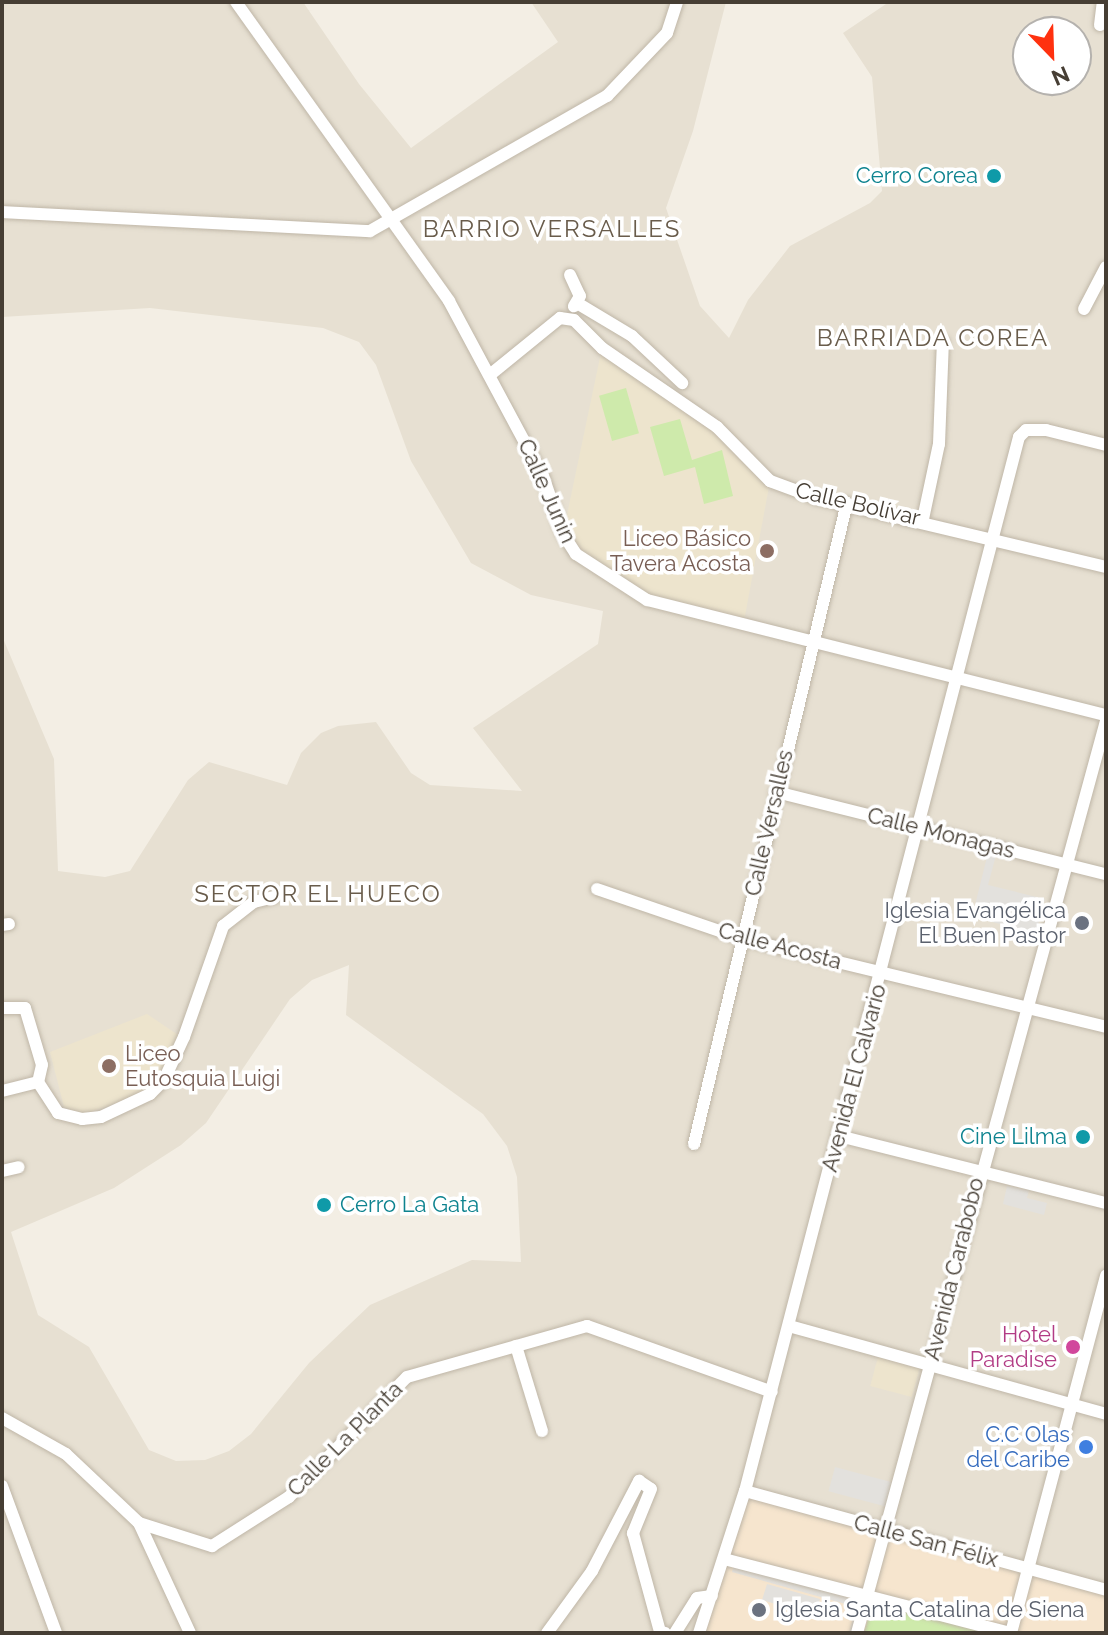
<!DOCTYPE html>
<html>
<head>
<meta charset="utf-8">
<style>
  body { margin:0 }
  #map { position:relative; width:1108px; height:1635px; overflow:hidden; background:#f3eee4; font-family:Raleway,sans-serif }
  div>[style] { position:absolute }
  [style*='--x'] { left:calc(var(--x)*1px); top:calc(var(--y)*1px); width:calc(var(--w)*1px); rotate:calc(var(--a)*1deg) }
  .residential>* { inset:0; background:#e7e0d2 }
  .commercial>* { inset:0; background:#f6e5ce }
  .education>* { inset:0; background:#ede4cd; transform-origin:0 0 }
  .green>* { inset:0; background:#ceeaab; transform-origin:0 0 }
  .parking>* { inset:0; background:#e3e1dd; transform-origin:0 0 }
  .roads { filter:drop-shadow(0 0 2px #bfb6a7) drop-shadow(0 0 2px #bfb6a7) }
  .minor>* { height:12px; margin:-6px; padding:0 6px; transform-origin:6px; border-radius:6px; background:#fff }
  .dots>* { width:22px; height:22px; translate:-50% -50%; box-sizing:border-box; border:4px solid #fff; border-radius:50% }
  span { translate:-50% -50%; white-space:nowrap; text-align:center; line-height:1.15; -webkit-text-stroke:7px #fff; paint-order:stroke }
  .culture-label { font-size:22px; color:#0d838f }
  .right { translate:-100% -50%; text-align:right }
  .left { translate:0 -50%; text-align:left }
  .street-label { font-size:22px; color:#463e34 }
  .education-label { font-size:22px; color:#785e54 }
  .worship-label { font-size:22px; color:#5b616d }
  .hotel-label { font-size:22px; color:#b23c85 }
  .shop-label { font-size:22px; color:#366cbe }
  .neighbourhood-label { font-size:24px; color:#695c4b; letter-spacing:2px }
  .frame { position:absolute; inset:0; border:4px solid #463e34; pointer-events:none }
  .north { position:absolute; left:1012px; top:16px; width:80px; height:80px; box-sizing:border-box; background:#fff; border:2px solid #b5b2ae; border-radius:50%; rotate:157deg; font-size:22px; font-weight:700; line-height:32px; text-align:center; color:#463e34 }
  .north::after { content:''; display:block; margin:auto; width:28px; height:36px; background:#ff310f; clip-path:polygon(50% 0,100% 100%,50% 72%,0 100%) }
</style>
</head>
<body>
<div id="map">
  <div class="residential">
    <div style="clip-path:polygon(evenodd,2px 2px,303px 2px,359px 84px,411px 148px,558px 42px,531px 2px,726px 2px,693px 131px,666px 208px,700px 306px,729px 338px,748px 300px,790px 246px,870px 203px,882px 191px,872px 77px,843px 33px,889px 2px,1106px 2px,1106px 1633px,2px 1633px,2px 636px,54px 759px,58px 871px,105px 877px,130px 871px,188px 780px,209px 762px,287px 785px,301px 753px,321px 733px,338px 726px,376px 722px,411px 773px,430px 785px,522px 791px,473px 728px,598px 644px,603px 611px,531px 595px,471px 563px,411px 461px,376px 365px,359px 342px,323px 328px,150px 308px,2px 317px,2px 2px,1028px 32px,1076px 32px,1076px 80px,1028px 80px,1028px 32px,2px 2px,349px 965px,346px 1015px,483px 1114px,507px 1146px,517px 1177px,521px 1262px,472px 1260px,370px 1305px,309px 1363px,251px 1434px,229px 1451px,205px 1460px,176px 1461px,149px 1450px,89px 1347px,38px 1315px,11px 1232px,114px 1188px,181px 1145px,206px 1123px,290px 999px,312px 980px,349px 965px)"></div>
  </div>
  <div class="commercial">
    <div style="clip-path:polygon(745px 1491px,1106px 1590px,1106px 1633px,699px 1633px)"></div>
  </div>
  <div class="education">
    <div style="clip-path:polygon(602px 348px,717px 427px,770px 481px,744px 621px,618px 586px,563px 534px)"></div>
    <div style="clip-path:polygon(147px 1014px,178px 1035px,159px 1080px,144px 1094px,90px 1112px,81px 1114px,64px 1107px,50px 1052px)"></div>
    <div style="left:878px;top:1357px;width:43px;height:30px;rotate:15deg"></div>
  </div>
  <div class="green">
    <div style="left:626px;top:388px;width:47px;height:28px;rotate:74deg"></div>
    <div style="clip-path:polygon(680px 419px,692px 460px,722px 450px,733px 496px,704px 504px,695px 467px,664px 476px,650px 427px)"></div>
    <div style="clip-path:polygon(874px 1599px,997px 1633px,864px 1633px)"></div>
  </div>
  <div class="parking">
    <div style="clip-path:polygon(988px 853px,996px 855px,988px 885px,1045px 899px,1036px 933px,972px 917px)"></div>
    <div style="clip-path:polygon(1007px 1186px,1029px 1190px,1027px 1198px,1047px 1203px,1044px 1215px,1003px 1204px)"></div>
    <div style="left:835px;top:1467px;width:60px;height:25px;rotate:15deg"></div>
    <div style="clip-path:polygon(734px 1565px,863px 1602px,855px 1633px,849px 1633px,856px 1607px,732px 1572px)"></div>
    <div style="clip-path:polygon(767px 1584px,820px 1599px,817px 1608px,796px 1610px,762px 1600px)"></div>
  </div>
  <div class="roads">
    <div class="minor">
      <div style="--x:236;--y:2;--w:367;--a:54.5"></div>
      <div style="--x:449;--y:301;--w:199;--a:61.8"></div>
      <div style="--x:543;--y:476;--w:61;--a:71"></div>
      <div style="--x:563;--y:534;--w:24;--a:57"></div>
      <div style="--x:576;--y:554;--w:85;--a:32.9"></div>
      <div style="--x:647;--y:600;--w:473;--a:14.1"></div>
      <div style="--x:1100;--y:25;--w:23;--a:-83"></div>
      <div style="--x:2;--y:212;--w:368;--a:3"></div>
      <div style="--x:370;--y:231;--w:273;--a:-29.7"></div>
      <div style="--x:607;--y:96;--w:87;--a:-46.4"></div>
      <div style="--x:667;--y:33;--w:33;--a:-72"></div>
      <div style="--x:570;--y:275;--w:23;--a:65"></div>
      <div style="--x:580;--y:296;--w:12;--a:121"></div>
      <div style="--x:577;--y:303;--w:64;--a:31"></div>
      <div style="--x:632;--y:336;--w:69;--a:43.2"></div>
      <div style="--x:1084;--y:309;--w:47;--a:-62.4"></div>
      <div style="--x:491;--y:374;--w:89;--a:-39.1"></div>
      <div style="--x:560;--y:318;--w:14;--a:8"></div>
      <div style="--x:574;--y:320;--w:40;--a:45"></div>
      <div style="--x:602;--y:348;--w:140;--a:34.5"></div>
      <div style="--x:717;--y:427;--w:76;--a:45.5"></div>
      <div style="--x:770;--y:481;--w:49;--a:20.3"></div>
      <div style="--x:816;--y:498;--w:298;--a:13.4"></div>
      <div style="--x:923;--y:519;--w:77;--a:-78"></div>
      <div style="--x:939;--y:444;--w:102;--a:-87.8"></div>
      <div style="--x:776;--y:792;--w:340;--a:14"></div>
      <div style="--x:597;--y:889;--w:154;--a:18.9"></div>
      <div style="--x:743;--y:939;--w:374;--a:13.6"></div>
      <div style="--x:2;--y:925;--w:7;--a:-8"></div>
      <div style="--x:2;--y:1008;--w:23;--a:0"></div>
      <div style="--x:25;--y:1008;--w:59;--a:73.4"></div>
      <div style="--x:42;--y:1065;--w:17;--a:103"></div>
      <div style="--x:38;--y:1082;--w:37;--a:166"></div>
      <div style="--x:38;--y:1082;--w:37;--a:57"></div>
      <div style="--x:58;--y:1113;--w:25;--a:14"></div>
      <div style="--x:82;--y:1119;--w:19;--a:-6"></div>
      <div style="--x:101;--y:1117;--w:54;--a:-25.1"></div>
      <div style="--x:150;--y:1094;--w:20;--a:-45"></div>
      <div style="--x:164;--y:1080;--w:47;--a:-65.1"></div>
      <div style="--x:184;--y:1037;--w:118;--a:-70.6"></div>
      <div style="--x:223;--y:926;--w:39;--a:-38"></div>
      <div style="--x:254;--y:902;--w:21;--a:-14"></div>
      <div style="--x:839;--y:1136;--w:275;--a:14.1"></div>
      <div style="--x:694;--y:1144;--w:659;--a:-76.58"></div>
      <div style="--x:2;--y:1171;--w:17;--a:-13"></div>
      <div style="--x:789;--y:1326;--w:329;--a:15.5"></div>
      <div style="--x:516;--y:1346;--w:89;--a:73"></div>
      <div style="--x:2;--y:1418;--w:73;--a:29.4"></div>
      <div style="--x:66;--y:1454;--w:100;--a:43.4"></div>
      <div style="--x:139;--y:1523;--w:77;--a:17.5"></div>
      <div style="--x:212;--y:1546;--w:91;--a:-32.5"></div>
      <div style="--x:289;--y:1497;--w:168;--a:-45.5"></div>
      <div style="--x:407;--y:1377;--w:187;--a:-15.8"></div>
      <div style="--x:587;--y:1326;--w:196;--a:19.6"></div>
      <div style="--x:2;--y:1486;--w:157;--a:69.8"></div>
      <div style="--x:745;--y:1491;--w:374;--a:15.3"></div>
      <div style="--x:139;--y:1523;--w:121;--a:65.1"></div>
      <div style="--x:724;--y:1559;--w:296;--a:14.5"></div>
      <div style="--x:547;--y:1633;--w:77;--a:-54"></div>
      <div style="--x:592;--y:1571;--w:102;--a:-62.4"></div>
      <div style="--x:639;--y:1481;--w:14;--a:34"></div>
      <div style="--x:651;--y:1489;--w:48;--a:112.2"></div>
      <div style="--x:633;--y:1533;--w:103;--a:74.7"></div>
      <div style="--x:660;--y:1632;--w:5;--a:11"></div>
      <div style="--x:675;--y:1633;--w:41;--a:-57.8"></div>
      <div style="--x:697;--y:1598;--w:15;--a:-8"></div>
      <div style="--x:699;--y:1633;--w:149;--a:-72.1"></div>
      <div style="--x:745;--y:1491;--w:1089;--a:-75.43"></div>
      <div style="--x:1019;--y:437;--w:10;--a:-45"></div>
      <div style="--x:1026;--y:430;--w:20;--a:0"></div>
      <div style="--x:1046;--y:430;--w:62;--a:14"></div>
      <div style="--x:857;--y:1633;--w:945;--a:-74.73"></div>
      <div style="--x:1011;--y:1633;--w:370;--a:-75.1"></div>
    </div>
  </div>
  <div class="dots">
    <div style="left:994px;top:176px;background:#0f9aa8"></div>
    <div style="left:767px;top:551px;background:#8d6e63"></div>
    <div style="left:1082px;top:923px;background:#6b7280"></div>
    <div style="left:109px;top:1066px;background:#8d6e63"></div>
    <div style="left:1083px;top:1137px;background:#0f9aa8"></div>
    <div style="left:324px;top:1205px;background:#0f9aa8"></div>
    <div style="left:1073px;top:1347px;background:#d1479c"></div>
    <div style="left:1086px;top:1447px;background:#3f7fe0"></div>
    <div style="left:759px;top:1610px;background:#6b7280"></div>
  </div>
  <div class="culture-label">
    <span class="right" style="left:978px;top:176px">Cerro Corea</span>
    <span class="right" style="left:1067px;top:1137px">Cine Lilma</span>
    <span class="left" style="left:340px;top:1205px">Cerro La Gata</span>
  </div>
  <div class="street-label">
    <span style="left:547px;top:491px;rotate:66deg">Calle Junin</span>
    <span style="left:858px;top:504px;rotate:13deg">Calle Bolívar</span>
    <span style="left:769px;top:823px;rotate:-77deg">Calle Versalles</span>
    <span style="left:941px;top:833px;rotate:14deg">Calle Monagas</span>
    <span style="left:780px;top:946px;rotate:15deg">Calle Acosta</span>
    <span style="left:854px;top:1078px;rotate:-75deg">Avenida El Calvario</span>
    <span style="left:954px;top:1269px;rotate:-76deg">Avenida Carabobo</span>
    <span style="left:345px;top:1439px;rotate:-45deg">Calle La Planta</span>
    <span style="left:926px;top:1541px;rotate:15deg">Calle San Félix</span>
  </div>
  <div class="education-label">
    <span class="right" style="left:751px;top:551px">Liceo Básico<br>Tavera Acosta</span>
    <span class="left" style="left:125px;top:1066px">Liceo<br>Eutosquia Luigi</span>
  </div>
  <div class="worship-label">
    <span class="right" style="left:1066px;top:923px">Iglesia Evangélica<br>El Buen Pastor</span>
    <span class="left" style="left:775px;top:1610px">Iglesia Santa Catalina de Siena</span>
  </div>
  <div class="hotel-label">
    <span class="right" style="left:1057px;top:1347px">Hotel<br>Paradise</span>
  </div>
  <div class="shop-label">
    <span class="right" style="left:1070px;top:1447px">C.C Olas<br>del Caribe</span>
  </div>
  <div class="neighbourhood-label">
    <span style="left:552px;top:229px">BARRIO VERSALLES</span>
    <span style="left:933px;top:338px">BARRIADA COREA</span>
    <span style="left:318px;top:894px">SECTOR EL HUECO</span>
  </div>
  <div class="frame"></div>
  <div class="north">N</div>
</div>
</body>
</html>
